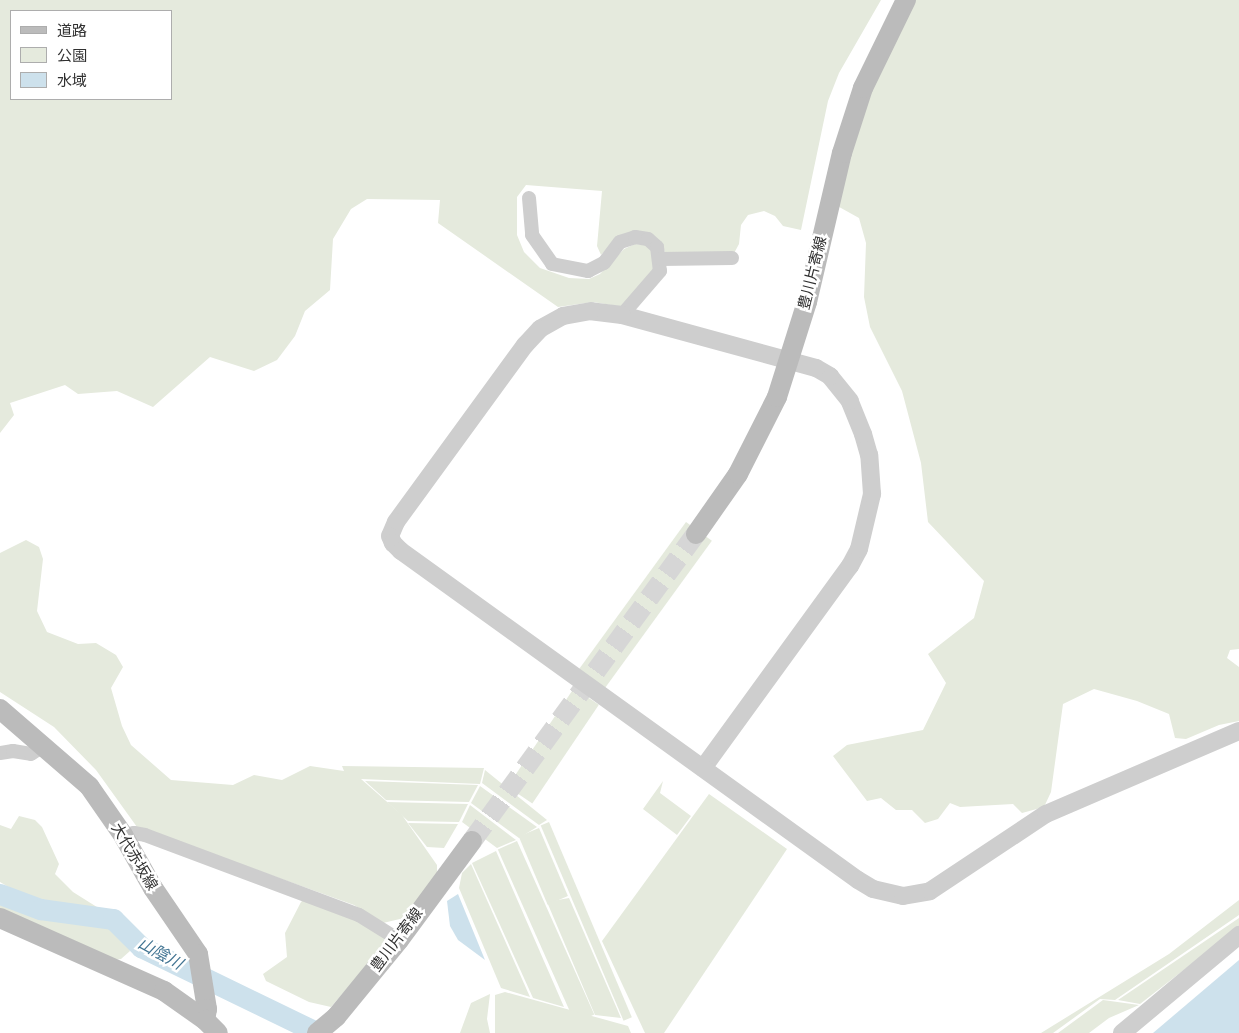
<!DOCTYPE html>
<html>
<head>
<meta charset="utf-8">
<style>
  body { margin:0 }
  #map { position:relative; width:1239px; height:1033px; overflow:hidden; background:#fff; font-family:"Alegreya Sans","Noto Sans JP",sans-serif }
  div>[style] { position:absolute }
  [style*='--x'] { left:calc(var(--x)*1px); top:calc(var(--y)*1px); width:calc(var(--w)*1px); rotate:calc(var(--a)*1deg) }
  .green>* { inset:0; background:#e5eadd; transform-origin:0 0 }
  .water>* { inset:0; background:#cde1ec }
  .river>* { height:21px; margin:-10.5px; padding:0 10.5px; transform-origin:10.5px; border-radius:10.5px; background:#cde1ec }
  .secondary-tunnel>* { height:20px; margin-top:-10px; transform-origin:0; background:repeating-linear-gradient(90deg,#d6d6d6 0 20px,transparent 0 30px) }
  .minor>* { height:14px; margin:-7px; padding:0 7px; transform-origin:7px; border-radius:7px; background:#cecece }
  .tertiary>* { height:18px; margin:-9px; padding:0 9px; transform-origin:9px; border-radius:9px; background:#cecece }
  .secondary>* { height:20px; margin:-10px; padding:0 10px; transform-origin:10px; border-radius:10px; background:#bbb }
  span { translate:-50% -50%; white-space:nowrap; text-align:center; line-height:1.15; -webkit-text-stroke:5px #fff; paint-order:stroke }
  .street-label { font-size:15px; color:#313131 }
  .water-label { font-size:16px; color:#417492; font-style:italic }
  .legend { position:absolute; left:10px; top:10px; width:162px; height:90px; box-sizing:border-box; background:#fff; border:1px solid #adadad; margin:0; padding:6px 9px; list-style:none; font-size:15px; color:#313131 }
  .legend li { display:flex; align-items:center; gap:10px; height:25px }
  .legend b { width:25px; border:1px solid #adadad }
</style>
</head>
<body>
<div id="map">
  <div class="green">
    <div style="clip-path:polygon(evenodd,0 0,881px 0,839px 73px,828px 101px,801px 230px,783px 226px,775px 216px,764px 211px,748px 215px,741px 225px,739px 244px,732px 257px,665px 254px,663px 245px,616px 239px,601px 255px,597px 246px,602px 191px,526px 185px,517px 197px,517px 235px,524px 252px,540px 268px,569px 278px,589px 279px,600px 274px,624px 249px,635px 244px,647px 245px,655px 257px,654px 271px,624px 307px,593px 302px,558px 307px,438px 223px,440px 200px,367px 199px,351px 209px,333px 239px,330px 290px,305px 311px,295px 336px,277px 360px,254px 371px,210px 357px,153px 407px,117px 391px,78px 394px,65px 385px,10px 403px,14px 415px,0 433px,0 0,11px 11px,171px 11px,171px 99px,11px 99px,11px 11px)"></div>
    <div style="clip-path:polygon(899px 0,1239px 0,1239px 649px,1230px 650px,1227px 658px,1239px 667px,1239px 721px,1219px 725px,1186px 739px,1175px 738px,1169px 714px,1137px 701px,1094px 689px,1063px 704px,1051px 792px,1044px 807px,1022px 813px,1013px 804px,960px 807px,950px 803px,938px 819px,925px 823px,912px 810px,896px 810px,881px 798px,867px 801px,833px 756px,847px 745px,923px 730px,946px 683px,928px 654px,974px 618px,984px 581px,928px 522px,921px 463px,902px 391px,870px 327px,864px 297px,866px 243px,859px 218px,832px 203px)"></div>
    <div style="left:686px;top:522px;width:32px;height:184px;rotate:36deg"></div>
    <div style="clip-path:polygon(26px 540px,39px 547px,43px 559px,37px 611px,47px 632px,78px 644px,96px 643px,116px 655px,123px 667px,111px 688px,122px 726px,131px 745px,171px 780px,233px 785px,254px 775px,282px 780px,310px 766px,344px 771px,342px 766px,484px 768px,480px 784px,361px 779px,402px 815px,437px 865px,437px 874px,404px 918px,383px 923px,354px 905px,137px 827px,96px 770px,54px 727px,0 692px,0 553px)"></div>
    <div style="left:574px;top:688px;width:30px;height:119px;rotate:34deg"></div>
    <div style="clip-path:polygon(485px 770px,547px 820px,539px 825px,482px 783px)"></div>
    <div style="clip-path:polygon(365px 781px,478px 785px,469px 802px,386px 800px)"></div>
    <div style="clip-path:polygon(663px 781px,660px 793px,691px 816px,677px 835px,643px 809px)"></div>
    <div style="clip-path:polygon(480px 786px,537px 827px,519px 838px,471px 803px)"></div>
    <div style="clip-path:polygon(709px 794px,787px 849px,664px 1033px,645px 1033px,602px 941px)"></div>
    <div style="clip-path:polygon(387px 802px,468px 804px,459px 822px,408px 821px)"></div>
    <div style="clip-path:polygon(470px 805px,516px 840px,497px 848px,462px 822px)"></div>
    <div style="clip-path:polygon(19px 816px,35px 820px,42px 827px,59px 864px,55px 874px,73px 892px,108px 914px,29px 899px,0 882px,0 825px,11px 829px)"></div>
    <div style="left:549px;top:822px;width:212px;height:9px;rotate:67deg"></div>
    <div style="clip-path:polygon(408px 823px,458px 824px,444px 848px,427px 847px)"></div>
    <div style="left:539px;top:828px;width:74px;height:22px;rotate:67deg"></div>
    <div style="left:517px;top:841px;width:190px;height:21px;rotate:66deg"></div>
    <div style="clip-path:polygon(496px 851px,564px 1007px,533px 998px,472px 863px)"></div>
    <div style="clip-path:polygon(471px 864px,530px 997px,501px 988px,459px 888px,462px 873px)"></div>
    <div style="clip-path:polygon(0 898px,39px 912px,106px 919px,123px 936px,130px 951px,121px 959px,113px 960px,0 914px)"></div>
    <div style="clip-path:polygon(306px 898px,358px 918px,383px 935px,386px 943px,331px 1007px,309px 1002px,266px 981px,263px 974px,287px 957px,285px 933px,301px 902px)"></div>
    <div style="clip-path:polygon(569px 898px,621px 1018px,595px 1015px,547px 902px)"></div>
    <div style="clip-path:polygon(1239px 900px,1239px 915px,1115px 1000px,1100px 999px,1053px 1033px,1041px 1033px,1169px 954px)"></div>
    <div style="clip-path:polygon(1239px 918px,1239px 927px,1140px 1004px,1118px 1000px)"></div>
    <div style="clip-path:polygon(505px 992px,628px 1026px,631px 1033px,495px 1033px,495px 995px)"></div>
    <div style="clip-path:polygon(490px 994px,487px 1019px,490px 1033px,460px 1033px,471px 1003px)"></div>
    <div style="clip-path:polygon(1103px 1000px,1139px 1005px,1109px 1018px,1089px 1033px,1058px 1033px)"></div>
  </div>
  <div class="water">
    <div style="clip-path:polygon(458px 894px,485px 960px,458px 940px,450px 926px,447px 901px)"></div>
    <div style="clip-path:polygon(1239px 960px,1239px 1033px,1153px 1033px)"></div>
  </div>
  <div class="river">
    <div style="--x:0;--y:894;--w:43;--a:20.6"></div>
    <div style="--x:40;--y:909;--w:74;--a:7.8"></div>
    <div style="--x:113;--y:919;--w:40;--a:45"></div>
    <div style="--x:141;--y:947;--w:197;--a:25.9"></div>
  </div>
  <div class="secondary-tunnel">
    <div style="--x:472;--y:841;--w:380;--a:-53.9"></div>
  </div>
  <div class="minor">
    <div style="--x:529;--y:198;--w:37;--a:85"></div>
    <div style="--x:532;--y:235;--w:35;--a:55"></div>
    <div style="--x:552;--y:264;--w:37;--a:11"></div>
    <div style="--x:588;--y:271;--w:18;--a:-27"></div>
    <div style="--x:604;--y:263;--w:26;--a:-53"></div>
    <div style="--x:620;--y:242;--w:16;--a:-18"></div>
    <div style="--x:635;--y:237;--w:13;--a:9"></div>
    <div style="--x:648;--y:239;--w:12;--a:42"></div>
    <div style="--x:657;--y:247;--w:24;--a:83"></div>
    <div style="--x:660;--y:271;--w:58;--a:130.8"></div>
    <div style="--x:661;--y:259;--w:71;--a:-0.8"></div>
    <div style="--x:0;--y:753;--w:13;--a:-9"></div>
    <div style="--x:13;--y:751;--w:18;--a:9"></div>
    <div style="--x:31;--y:754;--w:17;--a:-33"></div>
    <div style="--x:123;--y:835;--w:11;--a:-10"></div>
    <div style="--x:134;--y:833;--w:11;--a:10"></div>
    <div style="--x:145;--y:835;--w:228;--a:20.5"></div>
    <div style="--x:359;--y:915;--w:47;--a:32"></div>
  </div>
  <div class="tertiary">
    <div style="--x:703;--y:768;--w:250;--a:-54"></div>
    <div style="--x:850;--y:566;--w:19;--a:-62"></div>
    <div style="--x:859;--y:549;--w:57;--a:-76.7"></div>
    <div style="--x:872;--y:494;--w:39;--a:-94"></div>
    <div style="--x:869;--y:455;--w:22;--a:-106"></div>
    <div style="--x:863;--y:434;--w:35;--a:-112"></div>
    <div style="--x:850;--y:401;--w:32;--a:-129"></div>
    <div style="--x:830;--y:376;--w:16;--a:-150"></div>
    <div style="--x:816;--y:368;--w:201;--a:-164.7"></div>
    <div style="--x:622;--y:315;--w:31;--a:-173"></div>
    <div style="--x:591;--y:311;--w:28;--a:170"></div>
    <div style="--x:563;--y:316;--w:26;--a:151"></div>
    <div style="--x:540;--y:329;--w:22;--a:133"></div>
    <div style="--x:525;--y:345;--w:219;--a:126.1"></div>
    <div style="--x:396;--y:522;--w:15;--a:113"></div>
    <div style="--x:390;--y:536;--w:8;--a:67"></div>
    <div style="--x:393;--y:543;--w:11;--a:45"></div>
    <div style="--x:401;--y:551;--w:563;--a:35.75"></div>
    <div style="--x:858;--y:880;--w:17;--a:31"></div>
    <div style="--x:873;--y:889;--w:31;--a:13"></div>
    <div style="--x:903;--y:896;--w:27;--a:-10"></div>
    <div style="--x:930;--y:891;--w:139;--a:-33.6"></div>
    <div style="--x:1046;--y:814;--w:210;--a:-23.3"></div>
    <div style="--x:1122;--y:1033;--w:153;--a:-39.9"></div>
  </div>
  <div class="secondary">
    <div style="--x:696;--y:534;--w:73;--a:-55"></div>
    <div style="--x:738;--y:474;--w:86;--a:-63.1"></div>
    <div style="--x:777;--y:397;--w:100;--a:-72.5"></div>
    <div style="--x:807;--y:302;--w:153;--a:-76.8"></div>
    <div style="--x:842;--y:153;--w:68;--a:-72.1"></div>
    <div style="--x:863;--y:88;--w:98;--a:-64"></div>
    <div style="--x:0;--y:709;--w:118;--a:40.9"></div>
    <div style="--x:89;--y:786;--w:60;--a:55.2"></div>
    <div style="--x:123;--y:835;--w:61;--a:60.5"></div>
    <div style="--x:153;--y:888;--w:80;--a:55.7"></div>
    <div style="--x:198;--y:954;--w:56;--a:80.7"></div>
    <div style="--x:207;--y:1009;--w:11;--a:100"></div>
    <div style="--x:0;--y:918;--w:180;--a:24"></div>
    <div style="--x:164;--y:991;--w:50;--a:35.3"></div>
    <div style="--x:205;--y:1020;--w:18;--a:45"></div>
    <div style="--x:317;--y:1033;--w:25;--a:-40"></div>
    <div style="--x:336;--y:1017;--w:99;--a:-50.7"></div>
    <div style="--x:399;--y:940;--w:123;--a:-53.6"></div>
  </div>
  <div class="street-label">
    <span style="left:813px;top:273px;rotate:-76deg">豊川片寄線</span>
    <span style="left:134px;top:857px;rotate:59deg">大代赤坂線</span>
    <span style="left:397px;top:940px;rotate:-53deg">豊川片寄線</span>
  </div>
  <div class="water-label">
    <span style="left:160px;top:954px;rotate:29deg">山陰川</span>
  </div>
  <ul class="legend">
  <li><b style="height:6px;background:#bbb"></b>道路</li>
  <li><b style="height:14px;background:#e5eadd"></b>公園</li>
  <li><b style="height:14px;background:#cde1ec"></b>水域</li>
  </ul>
</div>
</body>
</html>
